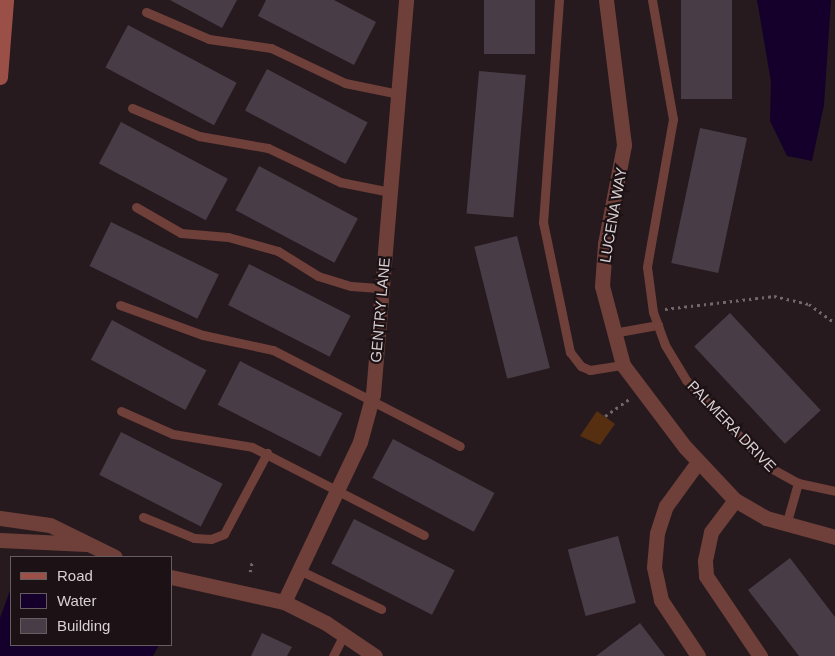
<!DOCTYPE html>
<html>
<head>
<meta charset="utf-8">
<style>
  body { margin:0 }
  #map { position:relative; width:835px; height:656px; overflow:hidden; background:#261a1e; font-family:Helvetica,sans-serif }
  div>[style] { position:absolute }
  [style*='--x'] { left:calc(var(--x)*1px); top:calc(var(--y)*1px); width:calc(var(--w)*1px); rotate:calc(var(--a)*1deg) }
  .green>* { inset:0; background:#552f0f }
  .water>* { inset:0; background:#14002a }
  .building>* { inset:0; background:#483d46; transform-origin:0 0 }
  .path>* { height:2.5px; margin-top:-1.25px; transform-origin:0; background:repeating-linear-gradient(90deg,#71666a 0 2.5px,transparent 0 6.5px) }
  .lane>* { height:9px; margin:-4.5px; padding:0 4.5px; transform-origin:4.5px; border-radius:4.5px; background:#6f3f39 }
  .street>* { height:15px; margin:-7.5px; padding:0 7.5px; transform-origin:7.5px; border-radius:7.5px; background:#6f3f39 }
  .secondary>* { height:15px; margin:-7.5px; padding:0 7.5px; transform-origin:7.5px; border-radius:7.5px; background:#9b5047 }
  span { translate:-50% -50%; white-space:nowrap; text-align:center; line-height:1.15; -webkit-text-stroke:4.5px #1c1114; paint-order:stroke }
  .street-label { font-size:15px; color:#d8d0d2 }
  .legend { position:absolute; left:10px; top:556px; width:162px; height:90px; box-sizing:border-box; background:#1c1114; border:1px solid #675d60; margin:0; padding:6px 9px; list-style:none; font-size:15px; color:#d8d0d2 }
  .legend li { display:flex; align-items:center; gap:10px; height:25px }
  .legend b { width:25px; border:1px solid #675d60 }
</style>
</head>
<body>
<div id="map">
  <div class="green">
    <div style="clip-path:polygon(597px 411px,615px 424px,600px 445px,580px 436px)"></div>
  </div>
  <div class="water">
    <div style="clip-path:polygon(757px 0,831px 0,824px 105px,812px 161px,787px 156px,770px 121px,771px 82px)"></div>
    <div style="clip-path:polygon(11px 588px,11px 645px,159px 645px,153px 656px,0 656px,0 618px)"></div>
  </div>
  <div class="building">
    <div style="clip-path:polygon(170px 0,237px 0,222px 28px)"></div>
    <div style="clip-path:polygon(266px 0,334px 0,376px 22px,354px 65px,258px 16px)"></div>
    <div style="left:484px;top:0;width:51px;height:54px"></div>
    <div style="left:681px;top:0;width:51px;height:99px"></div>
    <div style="left:128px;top:25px;width:123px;height:48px;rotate:28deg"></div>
    <div style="left:267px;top:69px;width:114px;height:47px;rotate:28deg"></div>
    <div style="left:479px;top:71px;width:47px;height:143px;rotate:5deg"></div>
    <div style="left:121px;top:122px;width:121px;height:47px;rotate:28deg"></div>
    <div style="left:700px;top:128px;width:48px;height:138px;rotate:12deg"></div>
    <div style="left:259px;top:166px;width:112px;height:50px;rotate:28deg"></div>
    <div style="left:111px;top:222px;width:120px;height:49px;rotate:26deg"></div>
    <div style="left:517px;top:236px;width:136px;height:44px;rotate:76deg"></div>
    <div style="left:249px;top:264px;width:114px;height:46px;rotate:27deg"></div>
    <div style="left:730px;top:313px;width:133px;height:49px;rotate:47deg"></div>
    <div style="left:112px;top:320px;width:107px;height:45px;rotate:28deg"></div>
    <div style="left:240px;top:361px;width:115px;height:49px;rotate:27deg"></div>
    <div style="left:121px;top:432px;width:114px;height:48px;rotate:27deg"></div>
    <div style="left:393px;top:439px;width:115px;height:44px;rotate:28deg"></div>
    <div style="left:354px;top:519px;width:113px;height:50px;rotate:27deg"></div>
    <div style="left:618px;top:536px;width:69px;height:52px;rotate:75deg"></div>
    <div style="clip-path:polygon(790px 558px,835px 617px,835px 656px,799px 656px,748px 590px)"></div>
    <div style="clip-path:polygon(640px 623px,665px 656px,596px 656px)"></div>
    <div style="clip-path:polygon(262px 633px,292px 647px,287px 656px,251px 656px)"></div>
  </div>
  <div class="path">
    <div style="--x:665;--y:309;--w:110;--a:-6.8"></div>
    <div style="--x:774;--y:296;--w:36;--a:13"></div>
    <div style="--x:809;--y:304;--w:32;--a:36"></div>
    <div style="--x:605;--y:416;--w:29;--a:-35"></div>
    <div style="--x:250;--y:572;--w:10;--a:-79"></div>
  </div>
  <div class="lane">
    <div style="--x:559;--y:0;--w:223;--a:94.1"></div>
    <div style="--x:543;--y:222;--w:133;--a:78.3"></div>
    <div style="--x:570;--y:352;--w:18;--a:52"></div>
    <div style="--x:581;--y:366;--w:10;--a:24"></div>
    <div style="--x:590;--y:370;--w:33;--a:-9"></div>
    <div style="--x:652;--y:0;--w:121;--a:80"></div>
    <div style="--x:673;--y:119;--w:150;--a:100"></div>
    <div style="--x:647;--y:267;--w:45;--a:82.4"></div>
    <div style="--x:653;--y:312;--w:35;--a:70"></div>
    <div style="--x:665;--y:345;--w:41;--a:59"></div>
    <div style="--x:686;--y:380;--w:120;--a:46.3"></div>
    <div style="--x:769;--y:467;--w:33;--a:29"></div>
    <div style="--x:798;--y:483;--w:38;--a:12"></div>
    <div style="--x:146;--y:12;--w:69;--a:23.2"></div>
    <div style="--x:209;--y:39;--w:63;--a:8.3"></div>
    <div style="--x:271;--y:48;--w:82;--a:25.3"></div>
    <div style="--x:345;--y:83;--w:54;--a:11.7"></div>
    <div style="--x:132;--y:108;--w:73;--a:22.7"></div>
    <div style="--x:199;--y:136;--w:70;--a:9.9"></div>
    <div style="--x:268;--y:148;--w:80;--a:25.3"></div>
    <div style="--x:340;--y:182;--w:51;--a:11.3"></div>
    <div style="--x:136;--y:207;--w:52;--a:30"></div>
    <div style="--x:181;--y:233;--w:47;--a:4.9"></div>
    <div style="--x:228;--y:237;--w:52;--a:15.6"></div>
    <div style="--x:278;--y:251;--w:47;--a:32"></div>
    <div style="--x:318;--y:276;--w:34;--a:17"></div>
    <div style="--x:351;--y:286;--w:31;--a:4"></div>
    <div style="--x:120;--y:305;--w:88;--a:19.9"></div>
    <div style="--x:203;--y:335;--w:72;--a:12.1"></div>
    <div style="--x:273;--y:350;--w:210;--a:27.2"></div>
    <div style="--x:613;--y:333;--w:46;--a:-10.1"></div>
    <div style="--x:121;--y:411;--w:57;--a:23.9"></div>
    <div style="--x:173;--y:434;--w:80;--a:9.3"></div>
    <div style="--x:252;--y:447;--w:193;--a:27.1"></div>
    <div style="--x:143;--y:517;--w:55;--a:22.4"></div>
    <div style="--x:194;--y:538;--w:17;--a:3"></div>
    <div style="--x:211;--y:539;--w:14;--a:-21"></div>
    <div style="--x:224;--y:534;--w:92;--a:-62"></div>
    <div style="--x:786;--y:525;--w:44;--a:-74.1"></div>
    <div style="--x:299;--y:570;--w:91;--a:25.4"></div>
    <div style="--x:333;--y:656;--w:25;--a:-63"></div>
  </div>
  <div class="street">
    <div style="--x:606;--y:0;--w:146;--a:82.9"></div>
    <div style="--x:624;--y:145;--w:101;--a:100.9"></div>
    <div style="--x:605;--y:244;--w:42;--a:94.1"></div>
    <div style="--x:602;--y:286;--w:82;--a:75.1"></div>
    <div style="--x:623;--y:365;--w:103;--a:52.9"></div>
    <div style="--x:685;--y:447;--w:73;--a:46.7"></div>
    <div style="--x:735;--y:500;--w:36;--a:30"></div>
    <div style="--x:766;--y:518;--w:72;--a:15.4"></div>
    <div style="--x:735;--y:500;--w:40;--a:127"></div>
    <div style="--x:711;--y:532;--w:30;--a:102"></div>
    <div style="--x:705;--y:561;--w:15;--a:86"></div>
    <div style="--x:706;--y:576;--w:97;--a:56"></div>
    <div style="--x:0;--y:518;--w:50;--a:8"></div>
    <div style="--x:50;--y:525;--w:72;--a:26.2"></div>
    <div style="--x:0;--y:540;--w:86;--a:2.7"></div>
    <div style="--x:171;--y:577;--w:116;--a:12.5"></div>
    <div style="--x:284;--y:602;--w:47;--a:26.6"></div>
    <div style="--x:326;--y:623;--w:59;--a:34"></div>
    <div style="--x:284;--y:602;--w:177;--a:-64.6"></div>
    <div style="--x:360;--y:442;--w:50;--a:-74.8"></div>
    <div style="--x:373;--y:394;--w:395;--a:-85.2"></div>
    <div style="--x:698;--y:656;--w:67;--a:-123.5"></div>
    <div style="--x:661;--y:600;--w:34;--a:-102"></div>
    <div style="--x:654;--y:567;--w:34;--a:-85"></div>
    <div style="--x:657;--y:533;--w:28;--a:-72"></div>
    <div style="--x:666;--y:506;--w:54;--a:-54"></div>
  </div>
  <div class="secondary">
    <div style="--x:0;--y:77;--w:77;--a:-85.5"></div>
  </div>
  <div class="street-label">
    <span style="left:613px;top:215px;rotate:-80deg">LUCENA WAY</span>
    <span style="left:380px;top:310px;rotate:-85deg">GENTRY LANE</span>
    <span style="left:732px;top:426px;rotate:46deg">PALMERA DRIVE</span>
  </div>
  <ul class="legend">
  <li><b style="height:6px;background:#9b5047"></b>Road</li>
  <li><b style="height:14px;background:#14002a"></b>Water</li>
  <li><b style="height:14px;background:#483d46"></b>Building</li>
  </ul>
</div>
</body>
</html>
